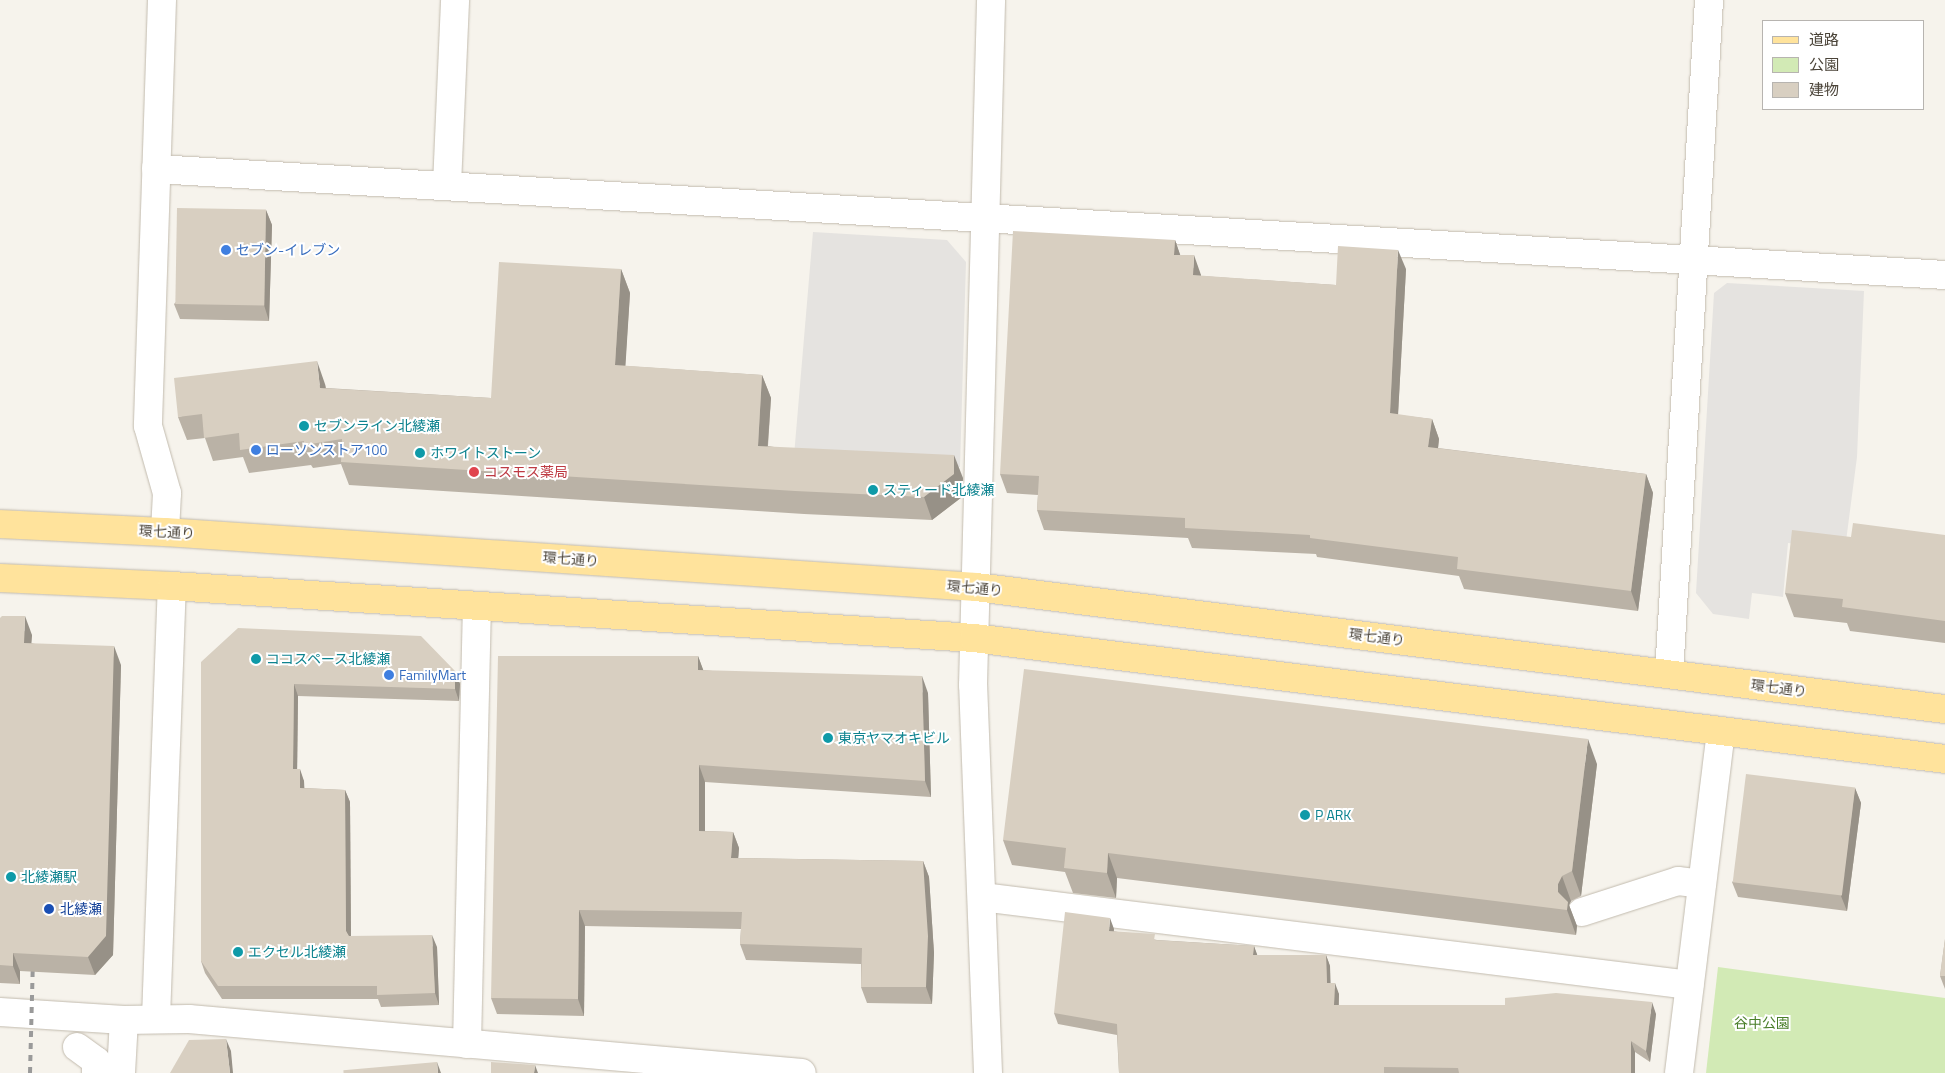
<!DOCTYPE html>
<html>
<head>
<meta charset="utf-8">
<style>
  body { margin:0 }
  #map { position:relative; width:1945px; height:1073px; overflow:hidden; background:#f6f3ec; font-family:"Titillium Web","Noto Sans JP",sans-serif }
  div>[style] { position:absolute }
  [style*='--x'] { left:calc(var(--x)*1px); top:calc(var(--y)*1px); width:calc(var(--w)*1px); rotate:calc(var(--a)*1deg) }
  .green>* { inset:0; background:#d2eab5 }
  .parking>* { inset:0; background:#e5e3e0 }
  .roads { filter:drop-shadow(0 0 1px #c2bbae) drop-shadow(0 0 1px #c2bbae) }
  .minor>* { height:28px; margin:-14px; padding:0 14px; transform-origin:14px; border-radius:14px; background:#fff }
  .major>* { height:28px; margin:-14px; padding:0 14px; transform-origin:14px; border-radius:14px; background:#ffe39c }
  .rail>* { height:4px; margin-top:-2px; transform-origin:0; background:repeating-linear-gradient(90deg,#9a9a9a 0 6px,transparent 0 12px) }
  .wall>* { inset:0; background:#bab2a6 }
  .shaded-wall>* { inset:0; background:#979187 }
  .building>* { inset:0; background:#d8cfc1; transform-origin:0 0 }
  .dots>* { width:14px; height:14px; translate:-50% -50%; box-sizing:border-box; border:2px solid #fff; border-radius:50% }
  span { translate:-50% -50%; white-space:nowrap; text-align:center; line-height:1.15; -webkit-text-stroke:4px #fff; paint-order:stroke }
  .shop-label { font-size:14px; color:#366cbe }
  .left { translate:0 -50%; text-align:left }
  .culture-label { font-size:14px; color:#0d838f }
  .health-label { font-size:14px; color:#be3a42 }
  .street-label { font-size:14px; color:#4b4439 }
  .transit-label { font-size:14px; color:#164399 }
  .park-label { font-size:14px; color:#4a7f2a }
  .legend { position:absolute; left:1762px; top:20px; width:162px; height:90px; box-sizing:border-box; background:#fff; border:1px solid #b7b4b0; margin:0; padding:6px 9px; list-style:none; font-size:15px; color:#4b4439 }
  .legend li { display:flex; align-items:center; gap:10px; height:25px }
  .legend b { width:25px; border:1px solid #b7b4b0 }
</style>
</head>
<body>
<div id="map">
  <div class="green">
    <div style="clip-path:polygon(1718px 967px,1945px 998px,1945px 1073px,1706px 1073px)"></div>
  </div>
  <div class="parking">
    <div style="clip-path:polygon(813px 232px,947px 240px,966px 262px,960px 467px,794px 456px)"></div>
    <div style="clip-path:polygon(1727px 283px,1864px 291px,1857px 457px,1845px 549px,1788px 543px,1783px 597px,1752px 593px,1749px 619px,1713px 614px,1696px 593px,1714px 293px)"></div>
  </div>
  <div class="roads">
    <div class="minor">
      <div style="--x:162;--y:0;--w:426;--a:91.9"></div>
      <div style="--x:148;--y:426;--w:70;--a:74.2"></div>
      <div style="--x:167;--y:493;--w:39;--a:93"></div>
      <div style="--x:156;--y:169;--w:1792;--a:3.39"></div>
      <div style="--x:447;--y:185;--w:185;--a:-87.5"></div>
      <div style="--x:1669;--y:674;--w:675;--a:-86.6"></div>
      <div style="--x:982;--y:897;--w:713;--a:7.09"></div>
      <div style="--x:1582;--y:912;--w:101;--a:-17.9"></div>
      <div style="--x:1678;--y:881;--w:24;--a:7"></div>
      <div style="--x:0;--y:1012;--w:124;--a:3.7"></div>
      <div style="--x:124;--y:1020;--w:65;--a:-0.9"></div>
      <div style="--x:189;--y:1019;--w:615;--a:5.03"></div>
      <div style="--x:156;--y:1018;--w:432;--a:-87.9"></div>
      <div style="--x:467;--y:1044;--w:438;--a:-88.7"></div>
      <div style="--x:77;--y:1047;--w:24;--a:36"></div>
      <div style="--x:96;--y:1061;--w:12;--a:90"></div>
      <div style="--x:121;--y:1073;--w:53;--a:-86.8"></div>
      <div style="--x:988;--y:1073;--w:388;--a:-92.2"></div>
      <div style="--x:973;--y:685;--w:685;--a:-88.49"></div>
      <div style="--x:1679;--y:1073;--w:344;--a:-83"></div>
    </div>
    <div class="major">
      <div style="--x:0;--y:524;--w:165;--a:2.8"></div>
      <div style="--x:165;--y:532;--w:813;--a:3.88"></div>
      <div style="--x:976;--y:587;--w:977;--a:7.18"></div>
      <div style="--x:0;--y:578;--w:172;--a:2.7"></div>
      <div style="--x:172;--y:586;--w:804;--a:3.71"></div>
      <div style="--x:974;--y:638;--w:979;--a:7.1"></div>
    </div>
  </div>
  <div class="rail">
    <div style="--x:30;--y:1073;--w:115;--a:-88.5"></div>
  </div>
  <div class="wall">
    <div style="clip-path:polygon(266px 210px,272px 225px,269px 321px,180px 319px,174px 304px)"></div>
    <div style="clip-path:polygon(1175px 240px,1180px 255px,1201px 275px,1201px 276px,1336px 285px,1406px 269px,1398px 415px,1432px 419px,1439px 439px,1438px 448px,1646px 474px,1653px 493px,1638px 611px,1464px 589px,1459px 576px,1317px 557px,1316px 554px,1192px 548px,1188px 538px,1044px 530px,1037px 510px,1038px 495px,1007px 493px,1000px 474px)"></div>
    <div style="clip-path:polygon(621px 269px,630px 293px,625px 366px,762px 375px,771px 398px,768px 446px,963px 478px,962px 497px,932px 520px,804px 514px,349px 485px,341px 464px,313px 468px,311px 465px,249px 473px,243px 457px,213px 461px,205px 438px,187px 440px,178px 417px,325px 384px,326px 388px,491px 398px)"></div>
    <div style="clip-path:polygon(1945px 535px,1945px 643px,1850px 631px,1847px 623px,1794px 617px,1785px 593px,1851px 537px)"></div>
    <div style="clip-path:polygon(0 618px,32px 635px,31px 643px,121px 665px,113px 955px,95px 975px,20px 971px,20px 984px,0 983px)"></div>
    <div style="clip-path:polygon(698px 656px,703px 670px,928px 693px,931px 797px,705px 782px,705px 831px,733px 832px,739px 848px,738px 858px,923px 861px,929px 877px,934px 953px,932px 1004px,867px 1003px,861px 987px,861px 964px,746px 960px,740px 944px,741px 929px,585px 926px,584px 1016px,497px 1014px,491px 998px)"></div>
    <div style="clip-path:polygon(201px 662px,455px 671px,460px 684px,459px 701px,298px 696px,297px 769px,304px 781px,304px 788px,345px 790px,350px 802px,351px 936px,437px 947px,439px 1005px,381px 1007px,378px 999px,222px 999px,205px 973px,201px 961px)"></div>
    <div style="clip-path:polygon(1597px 764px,1581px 896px,1571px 901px,1569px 905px,1577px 926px,1576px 935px,1117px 878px,1116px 898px,1073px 893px,1065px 872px,1012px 865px,1003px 840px)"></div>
    <div style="clip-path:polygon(1855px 788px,1861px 803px,1847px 911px,1738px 897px,1732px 882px)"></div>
    <div style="clip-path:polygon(1114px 929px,1113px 931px,1157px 940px,1254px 946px,1257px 955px,1326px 955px,1330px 966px,1330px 983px,1339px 994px,1339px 1005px,1656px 1014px,1650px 1062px,1635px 1052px,1635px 1073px,1119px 1073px,1117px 1035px,1058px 1024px,1054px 1013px)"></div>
    <div style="clip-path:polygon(1945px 939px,1945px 989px,1940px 976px)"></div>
  </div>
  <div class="shaded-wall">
    <div style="clip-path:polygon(266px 210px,272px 225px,269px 321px,264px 305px)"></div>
    <div style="clip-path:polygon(1175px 240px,1182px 260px,1174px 255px)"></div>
    <div style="clip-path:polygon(1398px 250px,1406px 269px,1397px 433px,1390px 413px)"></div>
    <div style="clip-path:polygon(1194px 255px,1201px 275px,1200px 295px,1193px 275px)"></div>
    <div style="clip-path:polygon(621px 269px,630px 293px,624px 389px,615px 365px)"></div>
    <div style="clip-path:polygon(317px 361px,325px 384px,329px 411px,320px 388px)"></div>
    <div style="clip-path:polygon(762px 375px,771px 398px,766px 469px,758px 446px)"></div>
    <div style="clip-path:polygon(1432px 419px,1439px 439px,1436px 466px,1428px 447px)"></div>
    <div style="clip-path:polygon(954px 455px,963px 478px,962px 497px,932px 520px,924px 497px)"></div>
    <div style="clip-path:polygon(1646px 474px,1653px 493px,1638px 611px,1631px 591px)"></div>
    <div style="clip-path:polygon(25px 616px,32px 635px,30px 662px,24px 643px)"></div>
    <div style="clip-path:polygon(114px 646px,121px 665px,113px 955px,95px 975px,88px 957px)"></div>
    <div style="clip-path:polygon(698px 656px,704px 672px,698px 670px)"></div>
    <div style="clip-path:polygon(455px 671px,460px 684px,459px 701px,455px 689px)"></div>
    <div style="clip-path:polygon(922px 676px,928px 693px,931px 797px,925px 781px)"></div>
    <div style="clip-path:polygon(294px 684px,298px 696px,297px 781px,293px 769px)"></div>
    <div style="clip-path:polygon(1588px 739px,1597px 764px,1581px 896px,1572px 871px)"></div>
    <div style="clip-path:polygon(699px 765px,705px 782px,705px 848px,699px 831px)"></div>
    <div style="clip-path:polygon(300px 769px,304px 781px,305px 800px,300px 788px)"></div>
    <div style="clip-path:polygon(1855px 788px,1861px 803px,1847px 911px,1841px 896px)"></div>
    <div style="clip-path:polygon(345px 790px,350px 802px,351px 943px,346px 931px)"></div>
    <div style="clip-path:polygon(733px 832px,739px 848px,737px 875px,731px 858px)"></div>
    <div style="clip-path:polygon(1108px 853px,1117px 878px,1116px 898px,1107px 873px)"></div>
    <div style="clip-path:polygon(923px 861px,929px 877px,934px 953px,932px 1004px,926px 987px)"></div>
    <div style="clip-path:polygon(1562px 876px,1571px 901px,1569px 905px,1577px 926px,1576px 935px,1567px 910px,1558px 892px,1558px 884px)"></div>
    <div style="clip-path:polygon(579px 910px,585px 926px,584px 1016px,578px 999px)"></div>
    <div style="clip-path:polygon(1110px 918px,1114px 929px,1113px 942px,1109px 931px)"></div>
    <div style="clip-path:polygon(432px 935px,437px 947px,439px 1005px,435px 993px)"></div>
    <div style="clip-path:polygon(1254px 946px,1258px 957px,1253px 955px)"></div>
    <div style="clip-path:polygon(13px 953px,20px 971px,20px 984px,13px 966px)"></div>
    <div style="clip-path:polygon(1326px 955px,1330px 966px,1331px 994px,1327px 983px)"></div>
    <div style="clip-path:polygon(1335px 983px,1339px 994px,1338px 1016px,1334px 1005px)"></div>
    <div style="clip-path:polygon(1652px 1002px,1656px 1014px,1650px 1062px,1646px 1051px)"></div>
    <div style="clip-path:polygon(226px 1039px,231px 1051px,233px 1073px,230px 1073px)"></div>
    <div style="clip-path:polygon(1631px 1041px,1635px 1052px,1635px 1073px,1631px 1073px)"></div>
    <div style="clip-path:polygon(437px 1062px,441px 1073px,438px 1073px)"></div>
    <div style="clip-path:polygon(535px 1065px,538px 1073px,534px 1073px)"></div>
  </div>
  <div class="building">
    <div style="left:177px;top:208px;width:89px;height:96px;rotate:1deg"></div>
    <div style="clip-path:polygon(1013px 231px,1175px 240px,1174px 255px,1194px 255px,1193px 275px,1336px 285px,1338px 246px,1398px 250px,1390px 413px,1432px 419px,1428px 447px,1646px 474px,1631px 591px,1457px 569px,1458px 557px,1310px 538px,1310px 535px,1185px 528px,1185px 518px,1037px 510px,1039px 476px,1000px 474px)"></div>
    <div style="clip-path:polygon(499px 262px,621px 269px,615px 365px,762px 375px,758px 446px,954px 455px,954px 474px,924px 497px,795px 491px,341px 462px,342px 439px,304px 445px,304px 441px,240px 450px,239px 433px,204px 438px,202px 414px,178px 417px,174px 378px,317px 361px,320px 388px,491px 398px)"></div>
    <div style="clip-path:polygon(1853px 523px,1945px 535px,1945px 621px,1842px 607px,1843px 599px,1785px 593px,1792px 530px,1851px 537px)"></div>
    <div style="clip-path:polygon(2px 616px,25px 616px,24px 643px,114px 646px,106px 936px,88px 957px,13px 953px,13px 966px,0 965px,0 618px)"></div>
    <div style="clip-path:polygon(238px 628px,421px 636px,455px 671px,455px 689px,294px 684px,293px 769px,300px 769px,300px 788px,345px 790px,346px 931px,349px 936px,432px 935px,435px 993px,377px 995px,377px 986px,218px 986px,201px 961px,201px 662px)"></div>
    <div style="clip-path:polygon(498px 656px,698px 656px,698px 670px,922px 676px,925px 781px,699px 765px,699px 831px,733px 832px,731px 858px,923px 861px,928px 936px,926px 987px,861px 987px,862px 948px,740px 944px,742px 912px,579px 910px,578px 999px,491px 998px)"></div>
    <div style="clip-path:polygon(1024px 669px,1588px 739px,1572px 871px,1562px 876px,1558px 884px,1558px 892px,1568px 902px,1567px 910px,1108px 853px,1107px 873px,1064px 868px,1066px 848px,1003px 840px)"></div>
    <div style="left:1746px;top:774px;width:110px;height:109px;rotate:7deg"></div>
    <div style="clip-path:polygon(1065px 912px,1110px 918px,1109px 931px,1155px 934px,1154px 940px,1254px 946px,1253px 955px,1326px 955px,1327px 983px,1335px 983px,1334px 1005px,1505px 1005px,1505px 998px,1556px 993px,1652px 1002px,1646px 1051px,1631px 1041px,1631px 1073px,1459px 1073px,1458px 1068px,1384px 1067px,1384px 1073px,1119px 1073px,1117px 1024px,1054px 1013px)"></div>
    <div style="clip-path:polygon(1945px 939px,1945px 976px,1940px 976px)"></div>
    <div style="clip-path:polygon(226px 1039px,230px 1073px,170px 1073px,189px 1040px)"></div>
    <div style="left:437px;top:1062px;width:11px;height:94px;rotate:85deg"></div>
    <div style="clip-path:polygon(491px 1062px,535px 1065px,534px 1073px,491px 1073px)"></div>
  </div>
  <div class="dots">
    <div style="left:226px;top:250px;background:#3f7fe0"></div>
    <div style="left:304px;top:426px;background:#0f9aa8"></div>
    <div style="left:256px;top:450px;background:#3f7fe0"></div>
    <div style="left:420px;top:453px;background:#0f9aa8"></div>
    <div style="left:474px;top:472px;background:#e0444e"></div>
    <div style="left:873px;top:490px;background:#0f9aa8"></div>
    <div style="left:256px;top:659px;background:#0f9aa8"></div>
    <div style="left:389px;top:675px;background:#3f7fe0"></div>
    <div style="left:828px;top:738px;background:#0f9aa8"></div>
    <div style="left:1305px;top:815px;background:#0f9aa8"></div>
    <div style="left:11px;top:877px;background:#0f9aa8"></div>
    <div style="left:49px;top:909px;background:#1a4fb4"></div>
    <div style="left:238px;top:952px;background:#0f9aa8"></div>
  </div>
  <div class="shop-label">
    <span class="left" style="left:236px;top:250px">セブン-イレブン</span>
    <span class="left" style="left:266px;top:450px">ローソンストア100</span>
    <span class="left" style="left:399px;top:675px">FamilyMart</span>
  </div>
  <div class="culture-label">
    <span class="left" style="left:314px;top:426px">セブンライン北綾瀬</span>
    <span class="left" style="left:430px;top:453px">ホワイトストーン</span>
    <span class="left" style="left:883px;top:490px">スティード北綾瀬</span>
    <span class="left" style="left:266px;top:659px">ココスペース北綾瀬</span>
    <span class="left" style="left:838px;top:738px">東京ヤマオキビル</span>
    <span class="left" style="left:1315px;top:815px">P ARK</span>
    <span class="left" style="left:21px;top:877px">北綾瀬駅</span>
    <span class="left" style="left:248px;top:952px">エクセル北綾瀬</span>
  </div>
  <div class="health-label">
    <span class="left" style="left:484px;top:472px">コスモス薬局</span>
  </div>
  <div class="street-label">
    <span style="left:167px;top:532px;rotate:3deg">環七通り</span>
    <span style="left:571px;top:559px;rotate:4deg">環七通り</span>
    <span style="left:975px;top:588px;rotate:5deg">環七通り</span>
    <span style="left:1377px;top:637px;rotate:7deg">環七通り</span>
    <span style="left:1779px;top:688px;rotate:7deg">環七通り</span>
  </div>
  <div class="transit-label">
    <span class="left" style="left:60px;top:909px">北綾瀬</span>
  </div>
  <div class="park-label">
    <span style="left:1762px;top:1023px">谷中公園</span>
  </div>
  <ul class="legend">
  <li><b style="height:6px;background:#ffe39c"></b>道路</li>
  <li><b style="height:14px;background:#d2eab5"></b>公園</li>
  <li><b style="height:14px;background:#d8cfc1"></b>建物</li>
  </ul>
</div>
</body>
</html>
